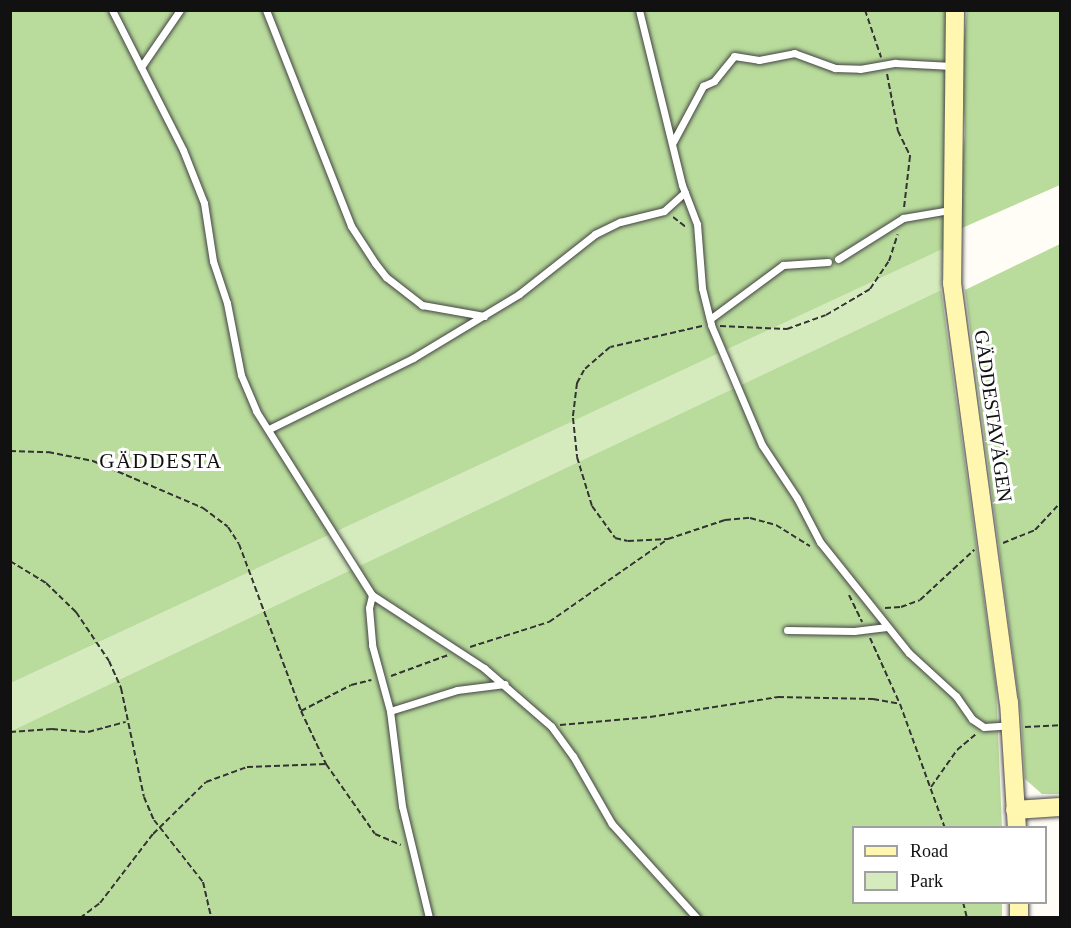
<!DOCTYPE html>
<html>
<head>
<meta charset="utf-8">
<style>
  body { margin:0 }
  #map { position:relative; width:1071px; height:928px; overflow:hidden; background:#fffdf5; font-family:"Times New Roman",serif }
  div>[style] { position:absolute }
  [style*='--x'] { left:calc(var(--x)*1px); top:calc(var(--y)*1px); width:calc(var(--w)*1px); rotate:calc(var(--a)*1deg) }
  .green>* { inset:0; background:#d5ebbd }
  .forest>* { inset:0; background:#b9dc9c }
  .path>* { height:2px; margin-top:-1px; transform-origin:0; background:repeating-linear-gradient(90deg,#333 0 6px,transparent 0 9px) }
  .roads { filter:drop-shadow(0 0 2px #444) drop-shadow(0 0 2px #444) }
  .lane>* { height:7px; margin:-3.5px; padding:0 3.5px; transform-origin:3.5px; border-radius:3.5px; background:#fff }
  .secondary>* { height:18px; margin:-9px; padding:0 9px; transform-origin:9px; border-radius:9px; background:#fff6b0 }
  span { translate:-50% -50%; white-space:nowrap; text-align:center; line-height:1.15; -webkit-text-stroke:6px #fff; paint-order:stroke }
  .street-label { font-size:20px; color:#111 }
  .neighbourhood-label { font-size:21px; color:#111; letter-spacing:1.5px }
  .frame { position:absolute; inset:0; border:12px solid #111; pointer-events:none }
  .legend { position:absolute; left:852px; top:826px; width:195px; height:78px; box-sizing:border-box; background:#fff; border:2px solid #a0a0a0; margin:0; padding:8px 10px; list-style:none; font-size:18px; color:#111 }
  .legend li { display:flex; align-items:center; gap:12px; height:30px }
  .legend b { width:30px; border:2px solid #a0a0a0 }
</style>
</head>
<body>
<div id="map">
  <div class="green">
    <div style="clip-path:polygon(943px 249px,941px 290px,11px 731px,11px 683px)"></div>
  </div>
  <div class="forest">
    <div style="clip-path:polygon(10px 11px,946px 11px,943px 249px,11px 683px)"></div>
    <div style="clip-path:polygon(967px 11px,1060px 11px,1060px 185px,962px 228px,961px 170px,965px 134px,962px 59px)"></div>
    <div style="clip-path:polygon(1060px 244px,1060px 794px,1042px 794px,1025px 779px,1021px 716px,965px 290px)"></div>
    <div style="clip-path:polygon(941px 290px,996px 687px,1002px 827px,854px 828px,854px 902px,1002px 903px,1002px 917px,11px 918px,11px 731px)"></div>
  </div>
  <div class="path">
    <div style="--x:865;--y:10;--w:50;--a:71.2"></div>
    <div style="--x:887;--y:74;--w:58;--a:79.1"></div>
    <div style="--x:898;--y:131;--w:28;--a:64"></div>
    <div style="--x:910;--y:156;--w:52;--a:96.6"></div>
    <div style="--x:673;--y:217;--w:18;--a:38"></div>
    <div style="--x:702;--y:326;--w:94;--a:167.1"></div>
    <div style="--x:610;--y:347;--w:35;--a:139"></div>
    <div style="--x:584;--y:370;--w:15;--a:118"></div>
    <div style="--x:577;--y:383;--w:35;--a:97"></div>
    <div style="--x:573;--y:418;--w:39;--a:84"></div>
    <div style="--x:577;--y:457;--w:51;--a:73"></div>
    <div style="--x:592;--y:506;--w:39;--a:54"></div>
    <div style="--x:615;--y:538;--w:13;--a:13"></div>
    <div style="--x:628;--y:541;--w:40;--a:-2.9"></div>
    <div style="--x:668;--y:539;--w:60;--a:-18.4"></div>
    <div style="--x:725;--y:520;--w:25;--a:-5"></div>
    <div style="--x:750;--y:518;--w:27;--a:15"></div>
    <div style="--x:776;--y:525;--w:40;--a:32"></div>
    <div style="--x:720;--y:326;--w:67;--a:2.6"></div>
    <div style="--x:787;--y:329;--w:41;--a:-19.7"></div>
    <div style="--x:826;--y:315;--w:51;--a:-30.6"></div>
    <div style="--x:870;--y:289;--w:34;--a:-56"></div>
    <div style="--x:889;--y:261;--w:28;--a:-72"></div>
    <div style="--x:10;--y:451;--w:38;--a:2"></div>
    <div style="--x:48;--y:452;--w:46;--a:11.3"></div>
    <div style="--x:93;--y:461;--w:120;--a:23.1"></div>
    <div style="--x:203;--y:508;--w:31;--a:37"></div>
    <div style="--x:228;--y:527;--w:20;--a:57"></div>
    <div style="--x:239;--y:544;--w:178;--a:69.6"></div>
    <div style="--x:301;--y:711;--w:59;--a:64.7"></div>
    <div style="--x:326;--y:764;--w:85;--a:55"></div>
    <div style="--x:375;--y:834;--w:28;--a:23"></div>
    <div style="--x:1003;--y:543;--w:35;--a:-22"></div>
    <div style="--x:1035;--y:530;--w:37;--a:-47"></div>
    <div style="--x:10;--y:561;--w:42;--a:31.4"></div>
    <div style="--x:46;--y:583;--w:42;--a:44"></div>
    <div style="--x:76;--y:612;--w:59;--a:56"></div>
    <div style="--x:109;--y:661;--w:30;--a:66"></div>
    <div style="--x:121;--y:688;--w:111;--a:78.1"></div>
    <div style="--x:144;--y:797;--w:25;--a:67"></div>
    <div style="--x:154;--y:820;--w:79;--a:51.7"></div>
    <div style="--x:203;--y:882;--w:37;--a:77"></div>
    <div style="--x:849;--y:595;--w:30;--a:64"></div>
    <div style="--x:885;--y:608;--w:16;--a:-4"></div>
    <div style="--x:901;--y:607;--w:20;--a:-20"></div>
    <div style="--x:920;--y:600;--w:74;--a:-42.8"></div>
    <div style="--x:870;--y:638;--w:72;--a:65.6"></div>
    <div style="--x:900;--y:704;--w:132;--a:70.1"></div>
    <div style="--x:470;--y:647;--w:83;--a:-17.6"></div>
    <div style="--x:549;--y:622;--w:145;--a:-34.9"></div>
    <div style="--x:391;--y:676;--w:61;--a:-20.2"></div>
    <div style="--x:301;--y:711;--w:56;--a:-27.5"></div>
    <div style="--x:351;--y:685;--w:21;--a:-14"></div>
    <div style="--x:560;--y:725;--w:90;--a:-5.1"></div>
    <div style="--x:650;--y:717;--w:130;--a:-8.9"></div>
    <div style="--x:778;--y:697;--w:95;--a:1.2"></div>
    <div style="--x:873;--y:699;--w:27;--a:10"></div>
    <div style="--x:1025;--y:727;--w:35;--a:-3"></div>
    <div style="--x:10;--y:732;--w:42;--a:-4.1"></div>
    <div style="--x:52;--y:729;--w:36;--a:5"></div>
    <div style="--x:88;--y:732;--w:39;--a:-15"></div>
    <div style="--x:931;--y:787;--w:45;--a:-54.9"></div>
    <div style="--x:957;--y:750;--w:26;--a:-40"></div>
    <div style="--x:963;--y:902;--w:16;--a:76"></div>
    <div style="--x:80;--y:918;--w:25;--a:-37"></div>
    <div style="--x:100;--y:903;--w:87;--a:-52.5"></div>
    <div style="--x:153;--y:834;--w:74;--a:-44.5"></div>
    <div style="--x:206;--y:782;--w:44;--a:-20.1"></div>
    <div style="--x:247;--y:767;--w:79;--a:-2.2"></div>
  </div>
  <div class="roads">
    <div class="lane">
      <div style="--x:112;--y:10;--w:157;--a:63.1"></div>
      <div style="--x:183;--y:150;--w:57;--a:68.4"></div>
      <div style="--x:204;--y:203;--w:59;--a:81.2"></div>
      <div style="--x:213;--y:261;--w:44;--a:71.6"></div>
      <div style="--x:227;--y:303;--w:73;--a:79"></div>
      <div style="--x:241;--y:375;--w:39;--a:67"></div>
      <div style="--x:256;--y:411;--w:218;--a:57.8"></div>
      <div style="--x:372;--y:595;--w:134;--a:33.1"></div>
      <div style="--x:484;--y:668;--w:89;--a:40.9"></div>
      <div style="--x:551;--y:726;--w:37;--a:54"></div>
      <div style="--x:573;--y:756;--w:78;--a:60.2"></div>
      <div style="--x:612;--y:824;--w:127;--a:47.9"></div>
      <div style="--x:266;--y:10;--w:232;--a:68.5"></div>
      <div style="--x:351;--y:226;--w:44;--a:57"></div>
      <div style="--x:375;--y:263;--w:18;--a:52"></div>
      <div style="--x:386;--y:277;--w:46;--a:37.9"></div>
      <div style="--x:422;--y:305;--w:63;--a:10.1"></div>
      <div style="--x:639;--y:10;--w:180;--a:76.2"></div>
      <div style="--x:682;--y:185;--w:42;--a:69"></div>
      <div style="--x:697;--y:224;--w:64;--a:85.5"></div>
      <div style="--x:702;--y:288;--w:38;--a:76"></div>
      <div style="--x:711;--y:325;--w:130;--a:67"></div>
      <div style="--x:762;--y:445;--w:64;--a:56.6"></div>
      <div style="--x:797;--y:498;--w:50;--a:62.4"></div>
      <div style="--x:820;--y:542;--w:142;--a:51.3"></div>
      <div style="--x:909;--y:653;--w:64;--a:42.5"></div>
      <div style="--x:956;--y:696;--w:28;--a:55"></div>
      <div style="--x:972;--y:719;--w:14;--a:34"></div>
      <div style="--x:984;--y:727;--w:26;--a:-4"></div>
      <div style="--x:141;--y:67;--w:69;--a:-55.6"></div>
      <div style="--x:673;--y:142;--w:64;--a:-61.8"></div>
      <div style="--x:703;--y:86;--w:12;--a:-24"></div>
      <div style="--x:714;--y:81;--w:32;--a:-51"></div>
      <div style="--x:734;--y:56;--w:25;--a:9"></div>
      <div style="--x:759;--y:60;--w:36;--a:-11"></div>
      <div style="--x:794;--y:53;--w:44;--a:20.1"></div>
      <div style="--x:835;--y:68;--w:25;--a:2"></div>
      <div style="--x:860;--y:69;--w:36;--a:-10"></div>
      <div style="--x:895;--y:63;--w:57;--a:3"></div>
      <div style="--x:838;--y:259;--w:77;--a:-32.2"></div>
      <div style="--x:903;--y:218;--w:48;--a:-9.7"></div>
      <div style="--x:710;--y:319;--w:91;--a:-36.5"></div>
      <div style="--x:783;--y:265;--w:45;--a:-3.8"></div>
      <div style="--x:269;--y:429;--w:161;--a:-26.2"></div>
      <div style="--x:413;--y:358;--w:124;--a:-31.1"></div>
      <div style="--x:519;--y:294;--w:97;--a:-38.3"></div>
      <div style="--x:595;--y:234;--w:28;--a:-26"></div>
      <div style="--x:620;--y:222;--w:45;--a:-14"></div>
      <div style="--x:664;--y:211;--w:28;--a:-42"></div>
      <div style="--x:372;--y:595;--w:13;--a:103"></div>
      <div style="--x:369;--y:608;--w:37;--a:85"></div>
      <div style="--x:372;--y:645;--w:68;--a:74.7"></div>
      <div style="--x:390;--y:711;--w:96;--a:82.8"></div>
      <div style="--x:402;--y:806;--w:115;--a:76.4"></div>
      <div style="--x:787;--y:630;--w:67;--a:0.9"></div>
      <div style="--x:854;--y:631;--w:33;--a:-7"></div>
      <div style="--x:390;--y:711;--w:70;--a:-17.4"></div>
      <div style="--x:457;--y:690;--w:48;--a:-7.1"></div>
    </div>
    <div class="secondary">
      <div style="--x:955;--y:10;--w:273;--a:90.6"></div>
      <div style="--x:952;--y:283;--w:423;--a:82.3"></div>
      <div style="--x:1009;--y:702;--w:126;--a:86.4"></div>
      <div style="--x:1015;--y:810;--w:45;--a:-3.8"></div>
      <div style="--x:1019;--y:918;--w:16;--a:-90"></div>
    </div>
  </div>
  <div class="street-label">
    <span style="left:993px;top:416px;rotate:82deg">GÄDDESTAVÄGEN</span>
  </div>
  <div class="neighbourhood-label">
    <span style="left:161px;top:461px">GÄDDESTA</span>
  </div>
  <div class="frame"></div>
  <ul class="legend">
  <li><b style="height:8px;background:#fff6b0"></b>Road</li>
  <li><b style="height:16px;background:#d5ebbd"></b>Park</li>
  </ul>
</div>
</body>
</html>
